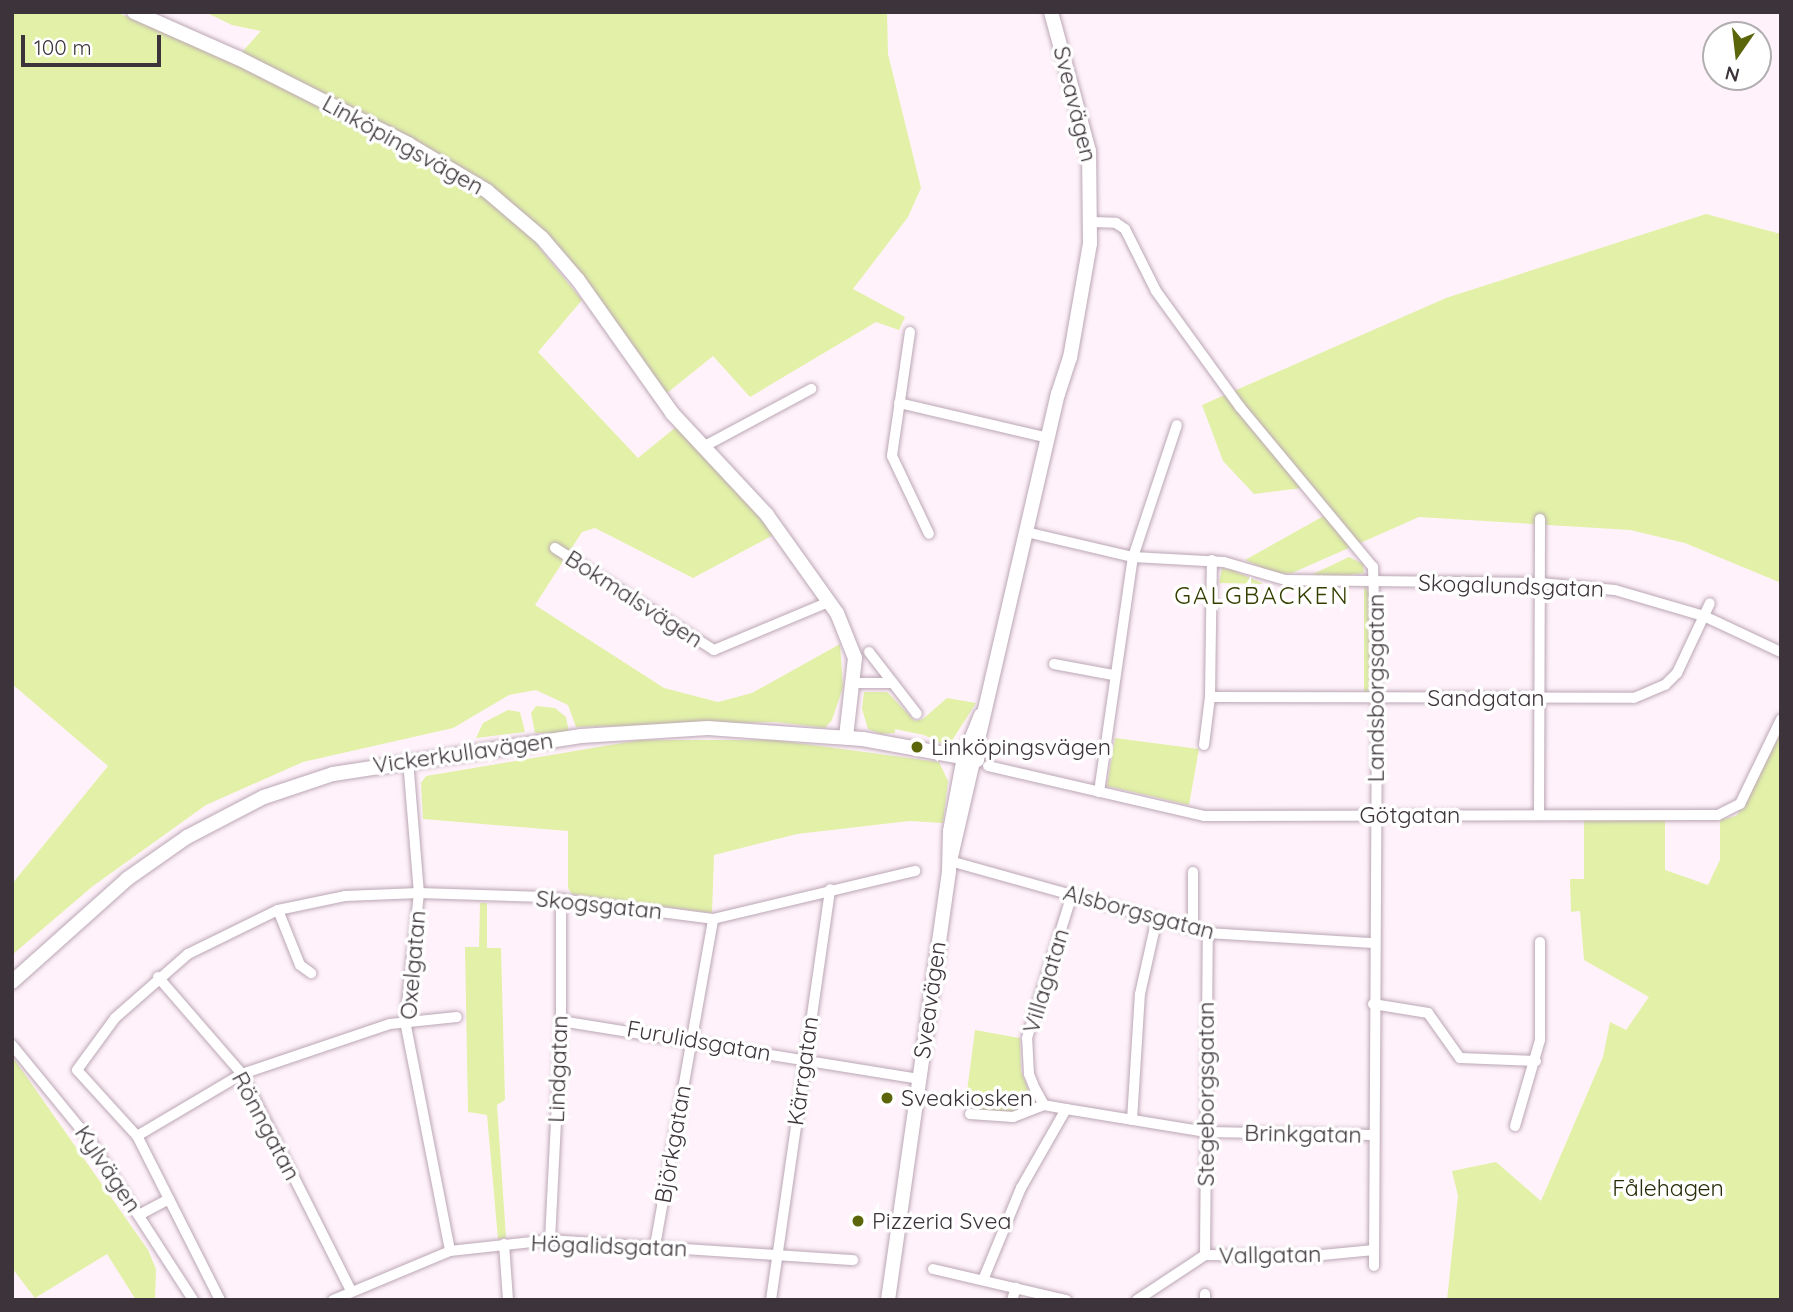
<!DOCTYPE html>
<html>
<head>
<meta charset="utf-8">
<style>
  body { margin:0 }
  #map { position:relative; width:1793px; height:1312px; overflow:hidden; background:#fff2fa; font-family:Quicksand,sans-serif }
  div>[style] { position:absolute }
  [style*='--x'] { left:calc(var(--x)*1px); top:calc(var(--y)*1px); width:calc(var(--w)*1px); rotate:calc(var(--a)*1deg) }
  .green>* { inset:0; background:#e2f1a7 }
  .roads { filter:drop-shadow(0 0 2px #bba7b5) drop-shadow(0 0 2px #bba7b5) }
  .minor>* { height:10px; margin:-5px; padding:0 5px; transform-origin:5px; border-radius:5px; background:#fff }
  .secondary>* { height:14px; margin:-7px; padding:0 7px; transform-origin:7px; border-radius:7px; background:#fff }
  .dots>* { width:19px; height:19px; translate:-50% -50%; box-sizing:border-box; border:4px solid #fff; border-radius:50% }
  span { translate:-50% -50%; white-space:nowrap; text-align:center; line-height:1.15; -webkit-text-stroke:7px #fff; paint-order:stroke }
  .street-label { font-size:23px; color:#3c343a }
  .poi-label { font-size:23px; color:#3c343a }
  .left { translate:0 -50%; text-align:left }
  .park-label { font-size:23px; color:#282d08 }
  .neighbourhood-label { font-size:24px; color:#363e00; letter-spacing:2px }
  .frame { position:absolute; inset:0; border:14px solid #3c343a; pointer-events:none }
  .north { position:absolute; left:1702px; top:21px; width:70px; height:70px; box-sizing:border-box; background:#fff; border:2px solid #b1aeb0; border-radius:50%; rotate:194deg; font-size:19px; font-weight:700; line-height:28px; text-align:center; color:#3c343a }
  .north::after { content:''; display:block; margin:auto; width:24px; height:32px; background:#5b660a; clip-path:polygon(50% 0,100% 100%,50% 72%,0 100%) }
  .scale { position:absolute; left:21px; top:35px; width:140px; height:32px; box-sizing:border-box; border:4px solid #3c343a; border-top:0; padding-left:9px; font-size:21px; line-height:24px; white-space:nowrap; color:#3c343a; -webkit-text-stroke:5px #fff; paint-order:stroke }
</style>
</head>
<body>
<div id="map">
  <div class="green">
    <div style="clip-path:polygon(12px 12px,116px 12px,233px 62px,261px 31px,232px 25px,205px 12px,887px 12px,888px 54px,921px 188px,908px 217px,853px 289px,905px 317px,899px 330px,876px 322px,750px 397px,713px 356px,656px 402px,595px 292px,537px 245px,582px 300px,538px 352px,638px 458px,676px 427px,777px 533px,693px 578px,595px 528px,582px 532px,535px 605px,664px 688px,718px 702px,752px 693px,840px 644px,843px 687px,832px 720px,825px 728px,776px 722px,576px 727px,568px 705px,536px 690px,509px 695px,453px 728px,303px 762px,206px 805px,93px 886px,12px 955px,12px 884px,108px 766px,12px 684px)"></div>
    <div style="clip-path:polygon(1706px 214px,1781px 234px,1781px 583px,1685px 543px,1630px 530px,1419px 517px,1292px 573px,1276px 574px,1245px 560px,1329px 513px,1302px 488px,1254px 494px,1223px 461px,1202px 405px,1446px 298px)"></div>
    <div style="clip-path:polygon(1349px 557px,1363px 564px,1364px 573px,1328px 578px,1313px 574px)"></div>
    <div style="clip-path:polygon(1222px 568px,1232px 570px,1264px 584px,1219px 583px)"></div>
    <div style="clip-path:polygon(1364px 586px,1372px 597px,1371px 689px,1364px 693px)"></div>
    <div style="clip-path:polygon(864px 692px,887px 692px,915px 721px,923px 719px,947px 698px,976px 703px,951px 742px,943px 744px,924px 735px,895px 729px,895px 733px,881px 734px,868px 729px,862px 709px)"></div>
    <div style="clip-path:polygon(536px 706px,555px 708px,566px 717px,569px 733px,535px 733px,531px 713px)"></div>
    <div style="clip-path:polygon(508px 710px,520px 712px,525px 732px,476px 738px,483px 723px)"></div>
    <div style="clip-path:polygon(1781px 733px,1781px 1300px,1447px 1300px,1458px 1196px,1452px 1171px,1496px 1162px,1541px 1201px,1603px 1057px,1610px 1022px,1626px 1030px,1649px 997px,1584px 960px,1580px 911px,1571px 912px,1570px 879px,1584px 879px,1584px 820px,1665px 820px,1665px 870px,1708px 885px,1720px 860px,1720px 820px,1736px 816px,1743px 807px)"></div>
    <div style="clip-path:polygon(1115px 738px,1199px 749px,1189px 805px,1107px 786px)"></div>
    <div style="clip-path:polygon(640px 740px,775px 740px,939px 762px,948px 781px,943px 823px,909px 821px,797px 834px,714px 855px,712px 913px,572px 894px,568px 888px,568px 831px,423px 819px,421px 783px,426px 776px)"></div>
    <div style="clip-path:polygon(480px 903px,487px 903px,487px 948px,501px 948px,505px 1100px,497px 1105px,506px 1238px,498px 1239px,487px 1115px,468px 1112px,465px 947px,479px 947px)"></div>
    <div style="clip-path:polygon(975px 1030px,1020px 1038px,1021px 1071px,1031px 1097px,1023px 1111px,985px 1111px,966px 1099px)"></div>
    <div style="clip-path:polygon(12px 1056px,148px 1250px,156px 1269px,155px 1300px,136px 1300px,107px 1254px,35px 1298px,12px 1268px)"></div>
  </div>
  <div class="roads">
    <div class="minor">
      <div style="--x:1092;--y:222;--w:24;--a:2"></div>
      <div style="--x:1116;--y:223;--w:11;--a:34"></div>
      <div style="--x:1125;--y:229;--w:69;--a:63.4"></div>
      <div style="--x:1156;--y:291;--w:143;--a:54.1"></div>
      <div style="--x:1240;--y:407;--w:208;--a:50.3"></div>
      <div style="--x:1373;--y:567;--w:131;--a:88.3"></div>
      <div style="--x:1377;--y:698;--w:568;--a:90.3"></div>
      <div style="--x:910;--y:332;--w:125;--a:98.3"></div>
      <div style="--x:892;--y:456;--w:86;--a:64.6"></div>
      <div style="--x:899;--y:403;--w:153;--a:13.2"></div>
      <div style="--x:703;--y:447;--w:123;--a:-28.2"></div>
      <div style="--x:1026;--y:532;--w:110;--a:13.2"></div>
      <div style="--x:1133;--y:557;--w:91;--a:3.1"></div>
      <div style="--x:1224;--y:562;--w:64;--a:16.4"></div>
      <div style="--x:1285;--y:580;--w:255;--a:0.7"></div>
      <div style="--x:1540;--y:583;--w:75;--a:5.3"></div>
      <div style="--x:1615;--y:590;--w:93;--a:16.3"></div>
      <div style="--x:1704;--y:616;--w:85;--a:25.1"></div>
      <div style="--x:555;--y:548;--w:189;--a:32.7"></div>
      <div style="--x:714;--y:650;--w:125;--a:-22.7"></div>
      <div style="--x:869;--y:652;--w:78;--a:52.3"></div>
      <div style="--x:1054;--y:664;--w:60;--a:10.6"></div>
      <div style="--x:855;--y:683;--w:38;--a:0"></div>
      <div style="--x:1210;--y:697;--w:424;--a:0.1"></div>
      <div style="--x:1634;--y:698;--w:34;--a:-23"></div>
      <div style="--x:1665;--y:685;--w:17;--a:-45"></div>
      <div style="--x:1677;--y:673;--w:77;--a:-64.8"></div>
      <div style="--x:1204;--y:745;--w:48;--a:-82.9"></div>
      <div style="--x:1210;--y:697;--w:137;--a:-89.2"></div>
      <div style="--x:408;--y:760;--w:133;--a:85.3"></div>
      <div style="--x:419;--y:893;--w:129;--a:96.2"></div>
      <div style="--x:405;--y:1021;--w:234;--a:78.9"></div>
      <div style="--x:988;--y:766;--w:222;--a:13"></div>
      <div style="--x:1204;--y:816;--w:514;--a:-0.11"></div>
      <div style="--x:1718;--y:815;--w:25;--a:-27"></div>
      <div style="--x:1740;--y:804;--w:94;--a:-64.2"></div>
      <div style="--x:1099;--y:792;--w:237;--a:-81.8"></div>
      <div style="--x:1133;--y:557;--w:139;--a:-71.6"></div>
      <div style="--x:1539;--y:814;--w:295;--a:-89.8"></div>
      <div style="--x:950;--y:861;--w:268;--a:15.6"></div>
      <div style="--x:1208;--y:933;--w:165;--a:3.5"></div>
      <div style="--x:278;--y:910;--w:59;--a:68.2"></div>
      <div style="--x:300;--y:965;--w:14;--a:36"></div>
      <div style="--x:1193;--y:929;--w:57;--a:-90"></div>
      <div style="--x:158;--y:977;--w:128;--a:49.1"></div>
      <div style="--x:242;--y:1074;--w:243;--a:63.3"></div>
      <div style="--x:1373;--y:1004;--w:56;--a:9.3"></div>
      <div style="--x:1428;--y:1013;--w:55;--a:54.6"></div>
      <div style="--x:1460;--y:1058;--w:76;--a:2.3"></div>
      <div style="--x:561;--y:1021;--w:362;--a:9.2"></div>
      <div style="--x:12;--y:1045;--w:122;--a:50.7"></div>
      <div style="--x:89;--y:1139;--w:192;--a:57.1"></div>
      <div style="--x:1066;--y:1109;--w:142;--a:9.3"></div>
      <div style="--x:1206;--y:1132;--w:168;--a:1"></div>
      <div style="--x:970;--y:1114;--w:43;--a:4"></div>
      <div style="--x:1013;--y:1117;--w:33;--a:-21"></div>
      <div style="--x:1132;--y:1120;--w:126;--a:-86.4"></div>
      <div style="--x:1140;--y:994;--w:78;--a:-77.4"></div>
      <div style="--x:1515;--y:1126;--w:90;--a:-73.8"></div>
      <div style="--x:1540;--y:1040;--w:98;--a:-90"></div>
      <div style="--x:137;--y:1136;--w:122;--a:-30.6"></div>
      <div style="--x:242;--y:1074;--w:156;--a:-18.7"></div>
      <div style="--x:390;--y:1024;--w:67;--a:-6"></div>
      <div style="--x:139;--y:1215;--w:34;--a:-28"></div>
      <div style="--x:550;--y:1240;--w:219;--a:-87.1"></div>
      <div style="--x:561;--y:1021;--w:122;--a:-90"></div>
      <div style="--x:504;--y:1244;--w:56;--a:85.9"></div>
      <div style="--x:655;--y:1246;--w:332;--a:-79.9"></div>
      <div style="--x:1205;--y:1255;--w:322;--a:-89.5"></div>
      <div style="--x:933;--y:1269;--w:137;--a:13.1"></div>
      <div style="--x:983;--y:1280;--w:100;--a:-67.6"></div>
      <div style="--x:1021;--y:1188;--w:91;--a:-60.3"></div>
      <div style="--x:1066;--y:1109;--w:22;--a:-170"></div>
      <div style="--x:1044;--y:1105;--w:18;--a:-119"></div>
      <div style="--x:1035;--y:1089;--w:16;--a:-112"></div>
      <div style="--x:1029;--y:1074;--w:36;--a:-93"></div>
      <div style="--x:1027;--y:1038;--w:151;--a:-72.6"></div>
      <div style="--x:220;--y:1300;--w:184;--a:-116.8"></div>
      <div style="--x:137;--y:1136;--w:89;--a:-132.3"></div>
      <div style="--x:77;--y:1070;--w:64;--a:-53.8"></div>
      <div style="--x:115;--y:1018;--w:97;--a:-41.2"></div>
      <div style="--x:188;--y:954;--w:100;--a:-26.1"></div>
      <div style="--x:278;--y:910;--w:68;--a:-11.8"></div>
      <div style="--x:345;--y:896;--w:74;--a:-2.3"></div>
      <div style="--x:419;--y:893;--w:125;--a:1.8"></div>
      <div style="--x:544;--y:897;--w:170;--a:7.4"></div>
      <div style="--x:713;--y:919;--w:208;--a:-13.4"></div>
      <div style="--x:333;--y:1300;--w:127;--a:-22.7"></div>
      <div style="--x:450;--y:1251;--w:101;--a:-6.3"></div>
      <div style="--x:550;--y:1240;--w:304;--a:3.8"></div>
      <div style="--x:771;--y:1300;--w:415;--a:-81.8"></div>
      <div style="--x:1012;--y:1300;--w:13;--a:-72"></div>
      <div style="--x:1137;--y:1300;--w:82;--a:-33.5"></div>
      <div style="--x:1205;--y:1255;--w:107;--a:0.5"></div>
      <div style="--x:1312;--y:1256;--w:62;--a:-5.5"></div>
      <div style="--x:1205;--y:1300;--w:6;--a:-90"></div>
    </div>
    <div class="secondary">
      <div style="--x:134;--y:12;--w:114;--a:23.9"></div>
      <div style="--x:238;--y:58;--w:191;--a:26.8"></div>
      <div style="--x:408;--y:144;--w:92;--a:30.7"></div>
      <div style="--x:487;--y:191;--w:72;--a:40.5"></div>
      <div style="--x:542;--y:238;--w:55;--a:49.4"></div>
      <div style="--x:578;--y:280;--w:163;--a:54.7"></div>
      <div style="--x:672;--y:413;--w:139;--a:47"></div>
      <div style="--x:767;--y:515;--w:120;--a:54.5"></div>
      <div style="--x:837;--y:613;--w:48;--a:68.2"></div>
      <div style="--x:855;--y:658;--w:80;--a:96.5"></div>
      <div style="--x:950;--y:861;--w:479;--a:-77"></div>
      <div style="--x:1058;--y:394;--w:38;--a:-72"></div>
      <div style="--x:1070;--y:358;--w:117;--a:-80.1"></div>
      <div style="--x:1090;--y:243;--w:92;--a:-90.6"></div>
      <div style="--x:1089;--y:151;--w:144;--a:-105.3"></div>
      <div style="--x:12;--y:982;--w:154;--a:-41.8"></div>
      <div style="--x:127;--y:879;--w:73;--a:-35"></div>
      <div style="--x:187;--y:837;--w:87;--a:-27.5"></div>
      <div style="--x:264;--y:797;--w:73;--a:-18.4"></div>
      <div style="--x:333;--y:774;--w:251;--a:-8.7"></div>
      <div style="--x:581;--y:736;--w:127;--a:-3.6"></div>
      <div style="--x:708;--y:728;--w:155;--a:4.1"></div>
      <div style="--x:863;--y:739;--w:116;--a:10.4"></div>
      <div style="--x:888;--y:1300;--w:433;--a:-81.9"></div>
      <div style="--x:949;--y:871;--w:40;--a:-88.6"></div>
      <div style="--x:950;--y:831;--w:75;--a:-79.3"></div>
      <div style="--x:964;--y:757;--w:45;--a:-68"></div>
    </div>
  </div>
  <div class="dots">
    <div style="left:917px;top:747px;background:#5b660a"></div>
    <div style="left:887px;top:1098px;background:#5b660a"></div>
    <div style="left:858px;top:1221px;background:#5b660a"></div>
  </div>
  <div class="street-label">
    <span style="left:1075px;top:104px;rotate:76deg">Sveavägen</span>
    <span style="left:403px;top:145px;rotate:29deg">Linköpingsvägen</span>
    <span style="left:1511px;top:586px;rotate:2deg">Skogalundsgatan</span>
    <span style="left:634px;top:599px;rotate:33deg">Bokmalsvägen</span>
    <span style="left:1376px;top:688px;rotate:-90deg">Landsborgsgatan</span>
    <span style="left:1486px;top:698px">Sandgatan</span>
    <span style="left:463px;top:753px;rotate:-8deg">Vickerkullavägen</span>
    <span style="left:1410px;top:815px">Götgatan</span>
    <span style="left:599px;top:905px;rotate:6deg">Skogsgatan</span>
    <span style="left:1139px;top:912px;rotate:15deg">Alsborgsgatan</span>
    <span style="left:413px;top:965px;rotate:-85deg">Oxelgatan</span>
    <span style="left:1046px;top:981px;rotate:-73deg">Villagatan</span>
    <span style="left:930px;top:1000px;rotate:-82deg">Sveavägen</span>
    <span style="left:699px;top:1041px;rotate:10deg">Furulidsgatan</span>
    <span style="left:558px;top:1069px;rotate:-88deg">Lindgatan</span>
    <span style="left:803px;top:1071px;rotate:-82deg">Kärrgatan</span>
    <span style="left:1206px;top:1094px;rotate:-90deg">Stegeborgsgatan</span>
    <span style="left:266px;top:1126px;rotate:62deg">Rönngatan</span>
    <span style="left:1303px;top:1134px;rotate:1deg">Brinkgatan</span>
    <span style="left:673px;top:1144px;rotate:-80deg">Björkgatan</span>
    <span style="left:108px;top:1169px;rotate:56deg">Kylvägen</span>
    <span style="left:609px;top:1246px;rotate:2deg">Högalidsgatan</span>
    <span style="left:1270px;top:1255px;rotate:-1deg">Vallgatan</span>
  </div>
  <div class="poi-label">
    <span class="left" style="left:931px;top:747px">Linköpingsvägen</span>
    <span class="left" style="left:901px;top:1098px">Sveakiosken</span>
    <span class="left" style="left:872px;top:1221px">Pizzeria Svea</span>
  </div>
  <div class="park-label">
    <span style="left:1668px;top:1188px">Fålehagen</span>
  </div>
  <div class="neighbourhood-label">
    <span style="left:1262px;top:596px">GALGBACKEN</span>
  </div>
  <div class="frame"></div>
  <div class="north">N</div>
  <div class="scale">100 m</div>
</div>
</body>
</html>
